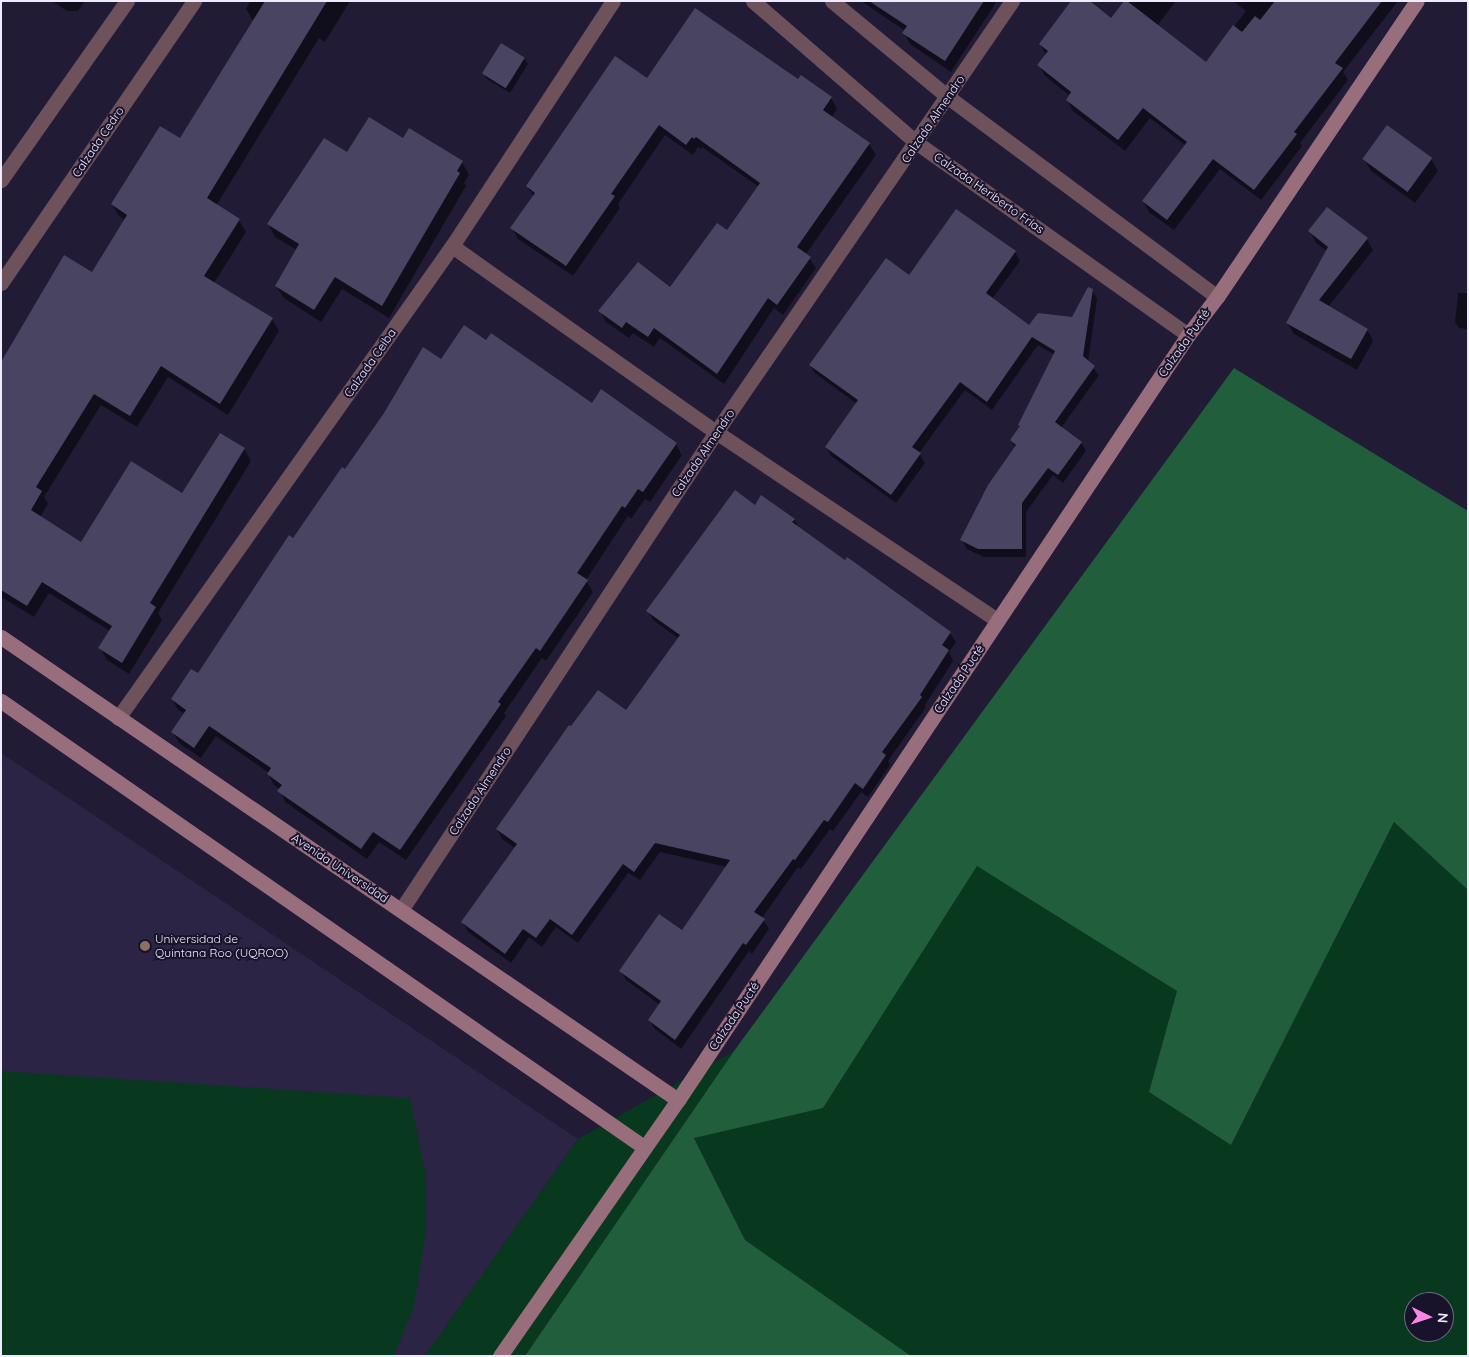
<!DOCTYPE html>
<html>
<head>
<meta charset="utf-8">
<style>
  body { margin:0 }
  #map { position:relative; width:1469px; height:1357px; overflow:hidden; background:#211b36; font-family:Quicksand,sans-serif }
  div>[style] { position:absolute }
  [style*='--x'] { left:calc(var(--x)*1px); top:calc(var(--y)*1px); width:calc(var(--w)*1px); rotate:calc(var(--a)*1deg) }
  .built>* { inset:0; background:#2b2445 }
  .green>* { inset:0; background:#08391f }
  .forest>* { inset:0; background:#215e3b }
  .shadow>* { inset:0; background:#0007 }
  .building>* { inset:0; background:#494462; transform-origin:0 0 }
  .street>* { height:15px; margin:-7.5px; padding:0 7.5px; transform-origin:7.5px; border-radius:7.5px; background:#6d515b }
  .secondary>* { height:15px; margin:-7.5px; padding:0 7.5px; transform-origin:7.5px; border-radius:7.5px; background:#986d7c }
  .dots>* { width:14px; height:14px; translate:-50% -50%; box-sizing:border-box; border:2px solid #18122b; border-radius:50% }
  span { translate:-50% -50%; white-space:nowrap; text-align:center; line-height:1.15; -webkit-text-stroke:4px #18122b; paint-order:stroke }
  .street-label { font-size:12px; color:#eeebfe }
  .poi-label { font-size:12px; color:#eeebfe }
  .left { translate:0 -50%; text-align:left }
  .frame { position:absolute; inset:0; border:2px solid #eeebfe; pointer-events:none }
  .north { position:absolute; left:1404px; top:1292px; width:50px; height:50px; box-sizing:border-box; background:#18122b; border:1px solid #6e697f; border-radius:50%; rotate:94deg; font-size:14px; font-weight:700; line-height:20px; text-align:center; color:#eeebfe }
  .north::after { content:''; display:block; margin:auto; width:18px; height:22px; background:#fc86e3; clip-path:polygon(50% 0,100% 100%,50% 72%,0 100%) }
</style>
</head>
<body>
<div id="map">
  <div class="built">
    <div style="clip-path:polygon(1px 753px,578px 1139px,425px 1356px,1px 1356px)"></div>
  </div>
  <div class="green">
    <div style="clip-path:polygon(evenodd,1394px 822px,1468px 890px,1468px 1356px,911px 1356px,745px 1240px,694px 1137px,823px 1108px,977px 866px,1177px 991px,1149px 1092px,1231px 1145px,1394px 822px,1414px 1302px,1444px 1302px,1444px 1332px,1414px 1332px,1414px 1302px)"></div>
    <div style="clip-path:polygon(734px 1051px,525px 1356px,425px 1356px,578px 1139px)"></div>
    <div style="clip-path:polygon(1px 1071px,410px 1098px,426px 1175px,425px 1238px,414px 1306px,394px 1356px,1px 1356px)"></div>
  </div>
  <div class="forest">
    <div style="clip-path:polygon(1234px 368px,1468px 511px,1468px 890px,1394px 822px,1231px 1145px,1149px 1092px,1177px 991px,977px 866px,823px 1108px,694px 1138px,745px 1240px,911px 1356px,525px 1356px,734px 1051px)"></div>
  </div>
  <div class="shadow">
    <div style="clip-path:polygon(52px 1px,85px 1px,78px 11px,67px 11px)"></div>
    <div style="clip-path:polygon(250px 1px,350px 1px,325px 42px,319px 38px,216px 206px,239px 220px,246px 232px,214px 283px,272px 319px,279px 331px,228px 415px,168px 377px,137px 427px,101px 405px,44px 497px,48px 504px,40px 517px,82px 543px,183px 495px,244px 449px,251px 461px,158px 613px,162px 620px,129px 674px,107px 660px,100px 648px,110px 631px,49px 593px,34px 617px,1px 597px,1px 566px,92px 274px,125px 220px,119px 216px,112px 204px,181px 140px,253px 21px,246px 9px)"></div>
    <div style="clip-path:polygon(861px 1px,997px 1px,951px 72px,910px 44px,904px 33px,905px 31px)"></div>
    <div style="clip-path:polygon(1126px 1px,1176px 1px,1157px 26px,1206px 63px,1246px 11px,1233px 1px,1398px 1px,1343px 72px,1348px 80px,1300px 143px,1302px 146px,1261px 200px,1220px 169px,1174px 230px,1149px 212px,1143px 201px,1185px 145px,1150px 118px,1125px 151px,1073px 111px,1067px 100px,1070px 96px,1045px 76px,1039px 65px,1046px 55px,1040px 44px,1111px 19px)"></div>
    <div style="clip-path:polygon(524px 59px,528px 64px,510px 93px,487px 79px,483px 73px)"></div>
    <div style="clip-path:polygon(647px 80px,799px 81px,831px 98px,837px 109px,831px 118px,869px 144px,876px 155px,806px 254px,816px 268px,783px 315px,774px 308px,724px 384px,660px 338px,654px 347px,633px 333px,629px 338px,606px 322px,600px 311px,671px 288px,728px 232px,759px 187px,702px 147px,701px 149px,698px 147px,693px 155px,665px 135px,618px 204px,620px 208px,573px 276px,518px 239px,512px 228px,534px 197px,527px 186px)"></div>
    <div style="clip-path:polygon(404px 140px,462px 162px,469px 175px,464px 183px,466px 186px,389px 318px,342px 289px,321px 322px,284px 298px,276px 286px,297px 250px,275px 237px,268px 224px,347px 154px)"></div>
    <div style="clip-path:polygon(1364px 159px,1431px 159px,1438px 171px,1415px 203px,1371px 171px)"></div>
    <div style="clip-path:polygon(1310px 231px,1367px 239px,1373px 250px,1328px 307px,1367px 329px,1373px 341px,1357px 370px,1294px 334px,1287px 323px,1327px 251px,1316px 243px)"></div>
    <div style="clip-path:polygon(1015px 252px,1020px 261px,992px 299px,1029px 327px,1073px 319px,1092px 290px,1097px 299px,1088px 362px,1099px 375px,1061px 428px,1081px 442px,1086px 451px,1063px 483px,1053px 475px,1026px 512px,1026px 557px,984px 557px,967px 549px,962px 540px,1016px 448px,1011px 440px,1021px 427px,1055px 355px,1038px 345px,992px 410px,965px 390px,919px 453px,925px 463px,896px 503px,831px 456px,826px 447px,857px 404px,815px 373px,810px 365px,909px 276px)"></div>
    <div style="clip-path:polygon(1458px 293px,1468px 293px,1468px 329px,1459px 328px,1455px 322px)"></div>
    <div style="clip-path:polygon(487px 341px,592px 405px,676px 444px,682px 455px,650px 502px,645px 499px,631px 519px,628px 516px,586px 580px,593px 592px,546px 661px,542px 658px,504px 713px,506px 716px,406px 860px,379px 842px,367px 859px,285px 802px,280px 789px,274px 785px,268px 774px,269px 773px,216px 736px,201px 758px,179px 743px,173px 732px,185px 714px,178px 710px,172px 699px,198px 675px,346px 471px,442px 361px)"></div>
    <div style="clip-path:polygon(755px 507px,794px 519px,799px 528px,950px 633px,956px 642px,949px 652px,953px 661px,925px 705px,926px 707px,888px 761px,890px 765px,868px 797px,861px 792px,833px 831px,830px 829px,801px 869px,798px 867px,762px 918px,769px 929px,752px 954px,749px 951px,681px 1049px,655px 1029px,649px 1020px,660px 1005px,626px 980px,621px 971px,682px 931px,727px 867px,660px 852px,640px 880px,628px 873px,578px 943px,556px 927px,542px 947px,529px 937px,511px 963px,468px 932px,463px 922px,515px 848px,502px 839px,497px 829px,626px 711px,679px 639px,653px 620px,648px 611px)"></div>
  </div>
  <div class="building">
    <div style="clip-path:polygon(265px 1px,327px 1px,207px 198px,240px 219px,204px 276px,273px 318px,220px 404px,161px 366px,130px 416px,94px 394px,36px 487px,42px 491px,31px 510px,81px 542px,131px 461px,182px 493px,220px 433px,245px 448px,150px 603px,156px 607px,122px 663px,98px 648px,112px 626px,42px 582px,27px 606px,1px 590px,1px 362px,64px 255px,92px 272px,127px 215px,111px 204px,160px 126px,180px 138px)"></div>
    <div style="clip-path:polygon(869px 1px,984px 1px,945px 61px,902px 33px,907px 26px)"></div>
    <div style="clip-path:polygon(1071px 1px,1090px 1px,1111px 18px,1124px 1px,1127px 1px,1206px 62px,1233px 25px,1242px 32px,1255px 16px,1260px 20px,1275px 1px,1382px 1px,1335px 63px,1343px 68px,1294px 132px,1297px 134px,1254px 190px,1213px 159px,1167px 220px,1142px 201px,1187px 142px,1143px 108px,1118px 140px,1066px 100px,1071px 92px,1037px 65px,1048px 51px,1039px 44px)"></div>
    <div style="clip-path:polygon(695px 8px,798px 79px,801px 75px,832px 97px,823px 110px,870px 143px,797px 247px,811px 257px,777px 305px,768px 298px,717px 374px,654px 328px,648px 337px,626px 322px,622px 328px,598px 311px,638px 262px,670px 287px,717px 223px,727px 230px,760px 183px,696px 137px,694px 139px,692px 137px,686px 145px,659px 125px,611px 194px,615px 196px,566px 266px,510px 228px,535px 193px,526px 186px,615px 56px,647px 78px)"></div>
    <div style="left:501px;top:43px;width:28px;height:36px;rotate:32deg"></div>
    <div style="clip-path:polygon(369px 117px,403px 138px,409px 128px,463px 161px,457px 171px,460px 173px,382px 306px,335px 277px,314px 310px,275px 286px,299px 244px,267px 224px,324px 138px,347px 152px)"></div>
    <div style="left:1387px;top:125px;width:56px;height:42px;rotate:36deg"></div>
    <div style="clip-path:polygon(1327px 207px,1368px 238px,1319px 300px,1368px 329px,1351px 359px,1286px 323px,1328px 247px,1308px 231px)"></div>
    <div style="clip-path:polygon(956px 209px,1016px 251px,986px 293px,1029px 325px,1038px 313px,1072px 317px,1088px 287px,1093px 289px,1083px 356px,1095px 366px,1055px 422px,1082px 442px,1058px 475px,1048px 468px,1022px 503px,1022px 549px,978px 549px,960px 540px,988px 485px,1016px 445px,1010px 440px,1020px 426px,1018px 425px,1055px 351px,1032px 337px,987px 402px,960px 382px,912px 447px,921px 453px,891px 495px,825px 447px,858px 400px,809px 365px,886px 258px,909px 275px)"></div>
    <div style="clip-path:polygon(464px 325px,486px 340px,491px 333px,592px 403px,601px 389px,677px 443px,643px 492px,638px 489px,625px 508px,622px 506px,577px 573px,588px 580px,540px 651px,536px 648px,498px 702px,501px 704px,400px 850px,373px 832px,361px 849px,277px 791px,282px 785px,267px 774px,271px 768px,209px 726px,194px 748px,171px 732px,186px 710px,171px 699px,191px 669px,198px 673px,289px 535px,293px 538px,342px 467px,345px 469px,384px 413px,423px 347px,441px 359px)"></div>
    <div style="clip-path:polygon(735px 490px,755px 505px,761px 495px,795px 519px,792px 522px,845px 560px,847px 557px,951px 632px,942px 645px,949px 650px,920px 695px,922px 697px,882px 752px,886px 755px,863px 789px,855px 783px,828px 822px,824px 820px,795px 860px,793px 859px,754px 912px,765px 919px,746px 945px,743px 943px,675px 1040px,648px 1020px,661px 1001px,619px 971px,659px 914px,682px 930px,730px 860px,655px 843px,634px 872px,623px 864px,572px 935px,550px 919px,536px 938px,523px 929px,505px 954px,461px 922px,517px 844px,496px 829px,569px 725px,571px 726px,598px 690px,626px 710px,680px 635px,646px 611px)"></div>
  </div>
  <div class="street">
    <div style="--x:753;--y:1;--w:217;--a:40.9"></div>
    <div style="--x:917;--y:143;--w:332;--a:35.3"></div>
    <div style="--x:832;--y:1;--w:151;--a:39.6"></div>
    <div style="--x:948;--y:97;--w:335;--a:36.6"></div>
    <div style="--x:1;--y:180;--w:219;--a:-54.9"></div>
    <div style="--x:452;--y:246;--w:323;--a:35.2"></div>
    <div style="--x:716;--y:432;--w:339;--a:33.8"></div>
    <div style="--x:1;--y:283;--w:342;--a:-55.6"></div>
    <div style="--x:118;--y:718;--w:578;--a:-54.72"></div>
    <div style="--x:452;--y:246;--w:293;--a:-56.7"></div>
    <div style="--x:401;--y:910;--w:572;--a:-56.62"></div>
    <div style="--x:716;--y:432;--w:523;--a:-55.52"></div>
  </div>
  <div class="secondary">
    <div style="--x:1;--y:637;--w:820;--a:34.37"></div>
    <div style="--x:1;--y:701;--w:783;--a:34.75"></div>
    <div style="--x:500;--y:1356;--w:312;--a:-55.2"></div>
    <div style="--x:678;--y:1100;--w:919;--a:-56.31"></div>
    <div style="--x:1188;--y:335;--w:48;--a:-52.7"></div>
    <div style="--x:1217;--y:297;--w:357;--a:-56"></div>
  </div>
  <div class="dots">
    <div style="left:145px;top:946px;background:#8d6e63"></div>
  </div>
  <div class="street-label">
    <span style="left:933px;top:119px;rotate:-56deg">Calzada Almendro</span>
    <span style="left:98px;top:142px;rotate:-56deg">Calzada Cedro</span>
    <span style="left:989px;top:193px;rotate:35deg">Calzada Heriberto Frías</span>
    <span style="left:1184px;top:343px;rotate:-55deg">Calzada Pucté</span>
    <span style="left:370px;top:363px;rotate:-55deg">Calzada Ceiba</span>
    <span style="left:703px;top:453px;rotate:-56deg">Calzada Almendro</span>
    <span style="left:959px;top:679px;rotate:-56deg">Calzada Pucté</span>
    <span style="left:480px;top:791px;rotate:-57deg">Calzada Almendro</span>
    <span style="left:340px;top:868px;rotate:34deg">Avenida Universidad</span>
    <span style="left:734px;top:1016px;rotate:-56deg">Calzada Pucté</span>
  </div>
  <div class="poi-label">
    <span class="left" style="left:155px;top:946px">Universidad de<br>Quintana Roo (UQROO)</span>
  </div>
  <div class="frame"></div>
  <div class="north">N</div>
</div>
</body>
</html>
